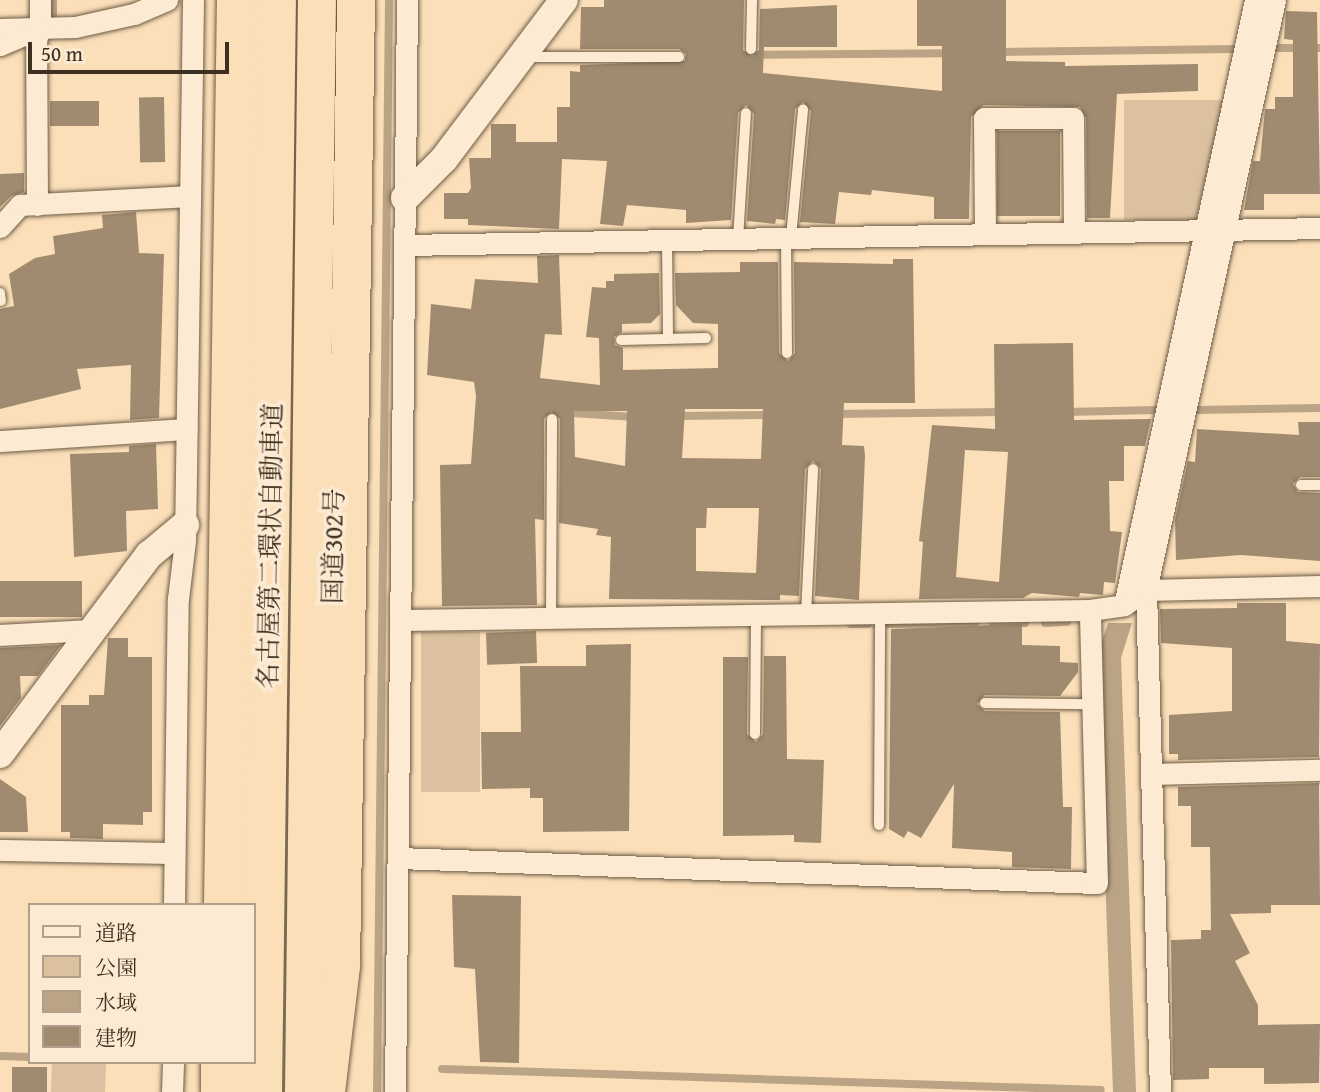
<!DOCTYPE html>
<html>
<head>
<meta charset="utf-8">
<style>
  body { margin:0 }
  #map { position:relative; width:1320px; height:1092px; overflow:hidden; background:#fbdfb9; font-family:"Gentium Book Plus","Noto Serif JP",serif }
  div>[style] { position:absolute }
  [style*='--x'] { left:calc(var(--x)*1px); top:calc(var(--y)*1px); width:calc(var(--w)*1px); rotate:calc(var(--a)*1deg) }
  .green>* { inset:0; background:#dbc19f; transform-origin:0 0 }
  .water>* { inset:0; background:#bba485 }
  .stream>* { height:8px; margin:-4px; padding:0 4px; transform-origin:4px; border-radius:4px; background:#bba485 }
  .building>* { inset:0; background:#a08b70; transform-origin:0 0 }
  .roads { filter:drop-shadow(0 0 2px #6d5c46) drop-shadow(0 0 2px #6d5c46) }
  .service>* { height:10px; margin:-5px; padding:0 5px; transform-origin:5px; border-radius:5px; background:#fcead2 }
  .minor>* { height:21px; margin:-10.5px; padding:0 10.5px; transform-origin:10.5px; border-radius:10.5px; background:#fcead2 }
  .tertiary>* { height:28px; margin:-14px; padding:0 14px; transform-origin:14px; border-radius:14px; background:#fcead2 }
  .trunk>* { height:37px; margin:-18.5px; padding:0 18.5px; transform-origin:18.5px; border-radius:18.5px; background:#fbdfb9 }
  .motorway>* { height:38px; margin:-19px; padding:0 19px; transform-origin:19px; border-radius:19px; background:#fbdfb9 }
  span { translate:-50% -50%; white-space:nowrap; text-align:center; line-height:1.15; -webkit-text-stroke:7px #fcead2; paint-order:stroke }
  .street-label { font-size:26px; color:#3e3020 }
  .legend { position:absolute; left:28px; top:903px; width:228px; height:161px; box-sizing:border-box; background:#fcead2; border:2px solid #b0a08b; margin:0; padding:9px 12px; list-style:none; font-size:21px; color:#3e3020 }
  .legend li { display:flex; align-items:center; gap:14px; height:35px }
  .legend b { width:35px; border:2px solid #b0a08b }
  .scale { position:absolute; left:28px; top:42px; width:201px; height:32px; box-sizing:border-box; border:4px solid #3e3020; border-top:0; padding-left:9px; font-size:21px; line-height:24px; white-space:nowrap; color:#3e3020; -webkit-text-stroke:5px #fcead2; paint-order:stroke }
</style>
</head>
<body>
<div id="map">
  <div class="green">
    <div style="clip-path:polygon(1124px 100px,1224px 100px,1196px 220px,1124px 220px)"></div>
    <div style="left:480px;top:632px;width:160px;height:59px;rotate:90deg"></div>
    <div style="left:52px;top:1062px;width:54px;height:30px;rotate:2deg"></div>
  </div>
  <div class="water">
    <div style="clip-path:polygon(1108px 623px,1132px 623px,1121px 658px,1136px 1092px,1113px 1092px,1097px 656px)"></div>
  </div>
  <div class="stream">
    <div style="--x:53;--y:0;--w:17;--a:90"></div>
    <div style="--x:1273;--y:48;--w:47;--a:0"></div>
    <div style="--x:995;--y:52;--w:241;--a:-0.7"></div>
    <div style="--x:740;--y:55;--w:211;--a:-0.5"></div>
    <div style="--x:1195;--y:410;--w:125;--a:-0.9"></div>
    <div style="--x:540;--y:411;--w:95;--a:3.6"></div>
    <div style="--x:1064;--y:412;--w:94;--a:-1.2"></div>
    <div style="--x:833;--y:414;--w:173;--a:-0.7"></div>
    <div style="--x:676;--y:416;--w:95;--a:-0.6"></div>
    <div style="--x:993;--y:623;--w:32;--a:0"></div>
    <div style="--x:1045;--y:623;--w:22;--a:-3"></div>
    <div style="--x:851;--y:624;--w:17;--a:0"></div>
    <div style="--x:889;--y:624;--w:86;--a:-0.7"></div>
    <div style="--x:0;--y:1056;--w:30;--a:2"></div>
    <div style="--x:442;--y:1069;--w:659;--a:1.83"></div>
    <div style="--x:377;--y:1092;--w:1092;--a:-89.37"></div>
  </div>
  <div class="building">
    <div style="clip-path:polygon(604px 0,744px 0,743px 50px,752px 57px,759px 50px,760px 9px,837px 5px,837px 47px,764px 47px,763px 73px,942px 91px,942px 46px,917px 46px,917px 0,1006px 0,1006px 61px,1065px 62px,1065px 66px,1198px 64px,1198px 91px,1117px 94px,1110px 218px,1087px 218px,1086px 118px,1080px 107px,984px 105px,971px 117px,969px 219px,934px 219px,934px 197px,872px 190px,871px 195px,839px 192px,835px 224px,800px 222px,811px 111px,803px 102px,795px 109px,785px 220px,776px 219px,775px 224px,747px 221px,754px 114px,746px 105px,738px 113px,731px 220px,686px 223px,686px 210px,627px 205px,623px 226px,600px 224px,607px 161px,562px 159px,559px 229px,468px 225px,468px 219px,444px 219px,444px 193px,468px 193px,471px 188px,469px 158px,491px 158px,491px 124px,516px 124px,516px 142px,557px 142px,557px 107px,570px 107px,570px 71px,580px 72px,580px 65px,685px 61px,686px 54px,679px 49px,580px 49px,581px 7px,604px 7px)"></div>
    <div style="clip-path:polygon(1286px 11px,1317px 12px,1320px 194px,1264px 194px,1264px 210px,1244px 210px,1253px 161px,1260px 161px,1265px 109px,1275px 109px,1275px 97px,1293px 97px,1293px 40px,1284px 39px)"></div>
    <div style="left:164px;top:97px;width:65px;height:25px;rotate:89deg"></div>
    <div style="left:99px;top:101px;width:25px;height:49px;rotate:90deg"></div>
    <div style="left:997px;top:131px;width:63px;height:85px"></div>
    <div style="clip-path:polygon(24px 173px,24px 192px,11px 196px,0 207px,0 174px)"></div>
    <div style="clip-path:polygon(136px 212px,139px 253px,164px 254px,159px 418px,130px 420px,131px 365px,77px 369px,81px 389px,0 409px,0 309px,14px 306px,9px 274px,35px 258px,55px 254px,53px 236px,103px 228px,102px 215px)"></div>
    <div style="clip-path:polygon(evenodd,559px 255px,562px 335px,545px 334px,540px 378px,600px 385px,599px 338px,586px 337px,592px 287px,606px 288px,606px 281px,614px 281px,614px 274px,659px 273px,660px 314px,651px 323px,622px 324px,622px 332px,614px 337px,615px 345px,623px 348px,623px 370px,718px 368px,718px 324px,693px 323px,676px 305px,675px 273px,740px 272px,740px 262px,778px 262px,779px 353px,788px 361px,795px 353px,794px 262px,893px 264px,893px 259px,913px 259px,915px 403px,844px 403px,842px 445px,864px 446px,865px 456px,859px 600px,815px 596px,821px 469px,813px 461px,805px 469px,799px 596px,780px 595px,780px 600px,609px 599px,611px 537px,596px 535px,598px 529px,559px 523px,560px 419px,551px 411px,544px 419px,544px 520px,535px 519px,537px 605px,442px 606px,440px 465px,471px 464px,476px 396px,474px 382px,427px 375px,431px 304px,471px 309px,475px 279px,538px 283px,537px 256px,559px 255px,763px 409px,761px 459px,682px 458px,685px 409px,763px 409px,559px 255px,574px 411px,627px 411px,625px 466px,575px 457px,574px 411px,559px 255px,707px 508px,759px 508px,756px 573px,696px 571px,696px 528px,706px 528px,707px 508px)"></div>
    <div style="clip-path:polygon(evenodd,1073px 343px,1074px 420px,1151px 419px,1145px 446px,1124px 446px,1124px 481px,1109px 481px,1110px 531px,1122px 532px,1115px 583px,1104px 582px,1103px 595px,1080px 593px,1079px 597px,1032px 593px,1023px 598px,919px 599px,923px 542px,919px 541px,932px 425px,995px 429px,994px 344px,1073px 343px,965px 450px,1008px 452px,999px 582px,956px 577px,965px 450px)"></div>
    <div style="clip-path:polygon(1298px 422px,1320px 422px,1320px 477px,1300px 477px,1293px 484px,1298px 492px,1320px 493px,1320px 561px,1241px 555px,1176px 560px,1175px 520px,1188px 461px,1195px 462px,1197px 429px,1299px 435px)"></div>
    <div style="clip-path:polygon(156px 444px,158px 509px,126px 511px,127px 551px,74px 557px,70px 454px,129px 452px,129px 446px)"></div>
    <div style="left:82px;top:581px;width:36px;height:82px;rotate:90deg"></div>
    <div style="clip-path:polygon(1237px 603px,1286px 603px,1286px 641px,1320px 644px,1319px 757px,1178px 760px,1178px 754px,1169px 754px,1169px 715px,1232px 711px,1232px 648px,1161px 643px,1160px 609px,1237px 608px)"></div>
    <div style="clip-path:polygon(1022px 624px,1022px 645px,1060px 646px,1060px 662px,1078px 663px,1078px 672px,1060px 696px,985px 695px,977px 704px,985px 711px,1060px 712px,1063px 807px,1072px 807px,1071px 869px,1012px 867px,1012px 852px,952px 848px,954px 784px,921px 838px,908px 831px,904px 838px,889px 829px,891px 629px)"></div>
    <div style="left:536px;top:631px;width:32px;height:50px;rotate:88deg"></div>
    <div style="clip-path:polygon(108px 638px,128px 638px,128px 657px,152px 657px,152px 812px,143px 812px,143px 825px,103px 824px,103px 839px,70px 838px,70px 832px,61px 832px,61px 705px,89px 705px,89px 695px,104px 695px)"></div>
    <div style="clip-path:polygon(631px 644px,629px 831px,543px 832px,543px 798px,530px 798px,530px 788px,482px 789px,481px 732px,521px 732px,520px 666px,586px 666px,586px 645px)"></div>
    <div style="clip-path:polygon(61px 645px,38px 676px,20px 676px,21px 698px,0 726px,0 648px)"></div>
    <div style="clip-path:polygon(764px 656px,786px 656px,787px 759px,824px 760px,821px 843px,794px 842px,794px 835px,723px 836px,723px 657px,748px 657px,747px 734px,756px 742px,763px 734px)"></div>
    <div style="clip-path:polygon(0 779px,26px 797px,28px 832px,0 832px)"></div>
    <div style="clip-path:polygon(1319px 783px,1320px 905px,1271px 905px,1271px 913px,1230px 914px,1250px 953px,1235px 961px,1258px 1005px,1258px 1025px,1320px 1024px,1319px 1083px,1264px 1084px,1264px 1068px,1209px 1068px,1209px 1079px,1173px 1080px,1171px 940px,1201px 939px,1201px 930px,1211px 930px,1210px 847px,1191px 847px,1191px 806px,1178px 806px,1178px 787px)"></div>
    <div style="clip-path:polygon(452px 895px,521px 896px,519px 1063px,480px 1062px,475px 969px,454px 967px)"></div>
    <div style="left:12px;top:1067px;width:35px;height:25px"></div>
  </div>
  <div class="roads">
    <div class="service">
      <div style="--x:751;--y:49;--w:49;--a:-88.8"></div>
      <div style="--x:527;--y:57;--w:152;--a:0"></div>
      <div style="--x:791;--y:237;--w:128;--a:-84.6"></div>
      <div style="--x:786;--y:238;--w:115;--a:89.5"></div>
      <div style="--x:738;--y:239;--w:126;--a:-86.4"></div>
      <div style="--x:667;--y:240;--w:99;--a:89.4"></div>
      <div style="--x:0;--y:293;--w:8;--a:83"></div>
      <div style="--x:621;--y:340;--w:85;--a:-1.3"></div>
      <div style="--x:1301;--y:485;--w:19;--a:0"></div>
      <div style="--x:806;--y:614;--w:145;--a:-87.2"></div>
      <div style="--x:551;--y:618;--w:199;--a:-89.7"></div>
      <div style="--x:985;--y:703;--w:103;--a:0.6"></div>
      <div style="--x:755;--y:734;--w:119;--a:-89.5"></div>
      <div style="--x:879;--y:825;--w:212;--a:-89.7"></div>
    </div>
    <div class="minor">
      <div style="--x:0;--y:29;--w:75;--a:-1.5"></div>
      <div style="--x:75;--y:27;--w:60;--a:-12.4"></div>
      <div style="--x:134;--y:14;--w:36;--a:-23"></div>
      <div style="--x:0;--y:45;--w:43;--a:-23"></div>
      <div style="--x:40;--y:28;--w:28;--a:-90"></div>
      <div style="--x:37;--y:205;--w:165;--a:-90.3"></div>
      <div style="--x:36;--y:40;--w:13;--a:-72"></div>
      <div style="--x:0;--y:227;--w:30;--a:-48"></div>
      <div style="--x:20;--y:205;--w:170;--a:-3"></div>
      <div style="--x:985;--y:234;--w:116;--a:-90.5"></div>
      <div style="--x:984;--y:118;--w:89;--a:0"></div>
      <div style="--x:1073;--y:118;--w:115;--a:89.5"></div>
      <div style="--x:405;--y:245;--w:915;--a:-1.06"></div>
      <div style="--x:0;--y:441;--w:187;--a:-3.7"></div>
      <div style="--x:1124;--y:605;--w:619;--a:-77.78"></div>
      <div style="--x:402;--y:620;--w:688;--a:-0.83"></div>
      <div style="--x:1090;--y:610;--w:34;--a:-8"></div>
      <div style="--x:1124;--y:605;--w:27;--a:-34"></div>
      <div style="--x:1146;--y:590;--w:174;--a:-1.3"></div>
      <div style="--x:0;--y:635;--w:89;--a:-3.2"></div>
      <div style="--x:1151;--y:774;--w:169;--a:-1.4"></div>
      <div style="--x:0;--y:850;--w:174;--a:1"></div>
      <div style="--x:398;--y:858;--w:699;--a:2.05"></div>
      <div style="--x:1097;--y:883;--w:273;--a:-91.5"></div>
      <div style="--x:174;--y:905;--w:306;--a:-89.3"></div>
      <div style="--x:178;--y:599;--w:59;--a:-83.2"></div>
      <div style="--x:185;--y:540;--w:540;--a:-89.15"></div>
      <div style="--x:172;--y:1092;--w:30;--a:-88"></div>
      <div style="--x:395;--y:1092;--w:1092;--a:-89.37"></div>
      <div style="--x:1160;--y:1092;--w:502;--a:-91.6"></div>
      <div style="--x:1146;--y:590;--w:604;--a:-77.67"></div>
    </div>
    <div class="tertiary">
      <div style="--x:405;--y:198;--w:55;--a:-45"></div>
      <div style="--x:444;--y:159;--w:199;--a:-53"></div>
      <div style="--x:0;--y:754;--w:249;--a:-53.2"></div>
      <div style="--x:149;--y:555;--w:47;--a:-39.8"></div>
    </div>
    <div class="trunk">
      <div style="--x:244;--y:905;--w:905;--a:-89.3"></div>
      <div style="--x:242;--y:1092;--w:30;--a:-88"></div>
    </div>
    <div class="motorway">
      <div style="--x:223;--y:905;--w:905;--a:-89.18"></div>
      <div style="--x:220;--y:1092;--w:30;--a:-90"></div>
      <div style="--x:263;--y:1092;--w:1092;--a:-89.27"></div>
      <div style="--x:304;--y:1092;--w:1092;--a:-89.32"></div>
      <div style="--x:326;--y:1092;--w:127;--a:-83.2"></div>
      <div style="--x:341;--y:966;--w:966;--a:-89.11"></div>
    </div>
  </div>
  <div class="street-label">
    <span style="left:270px;top:546px;rotate:-89deg">名古屋第二環状自動車道</span>
    <span style="left:333px;top:546px;rotate:-89deg">国道302号</span>
  </div>
  <ul class="legend">
  <li><b style="height:9px;background:#fcead2"></b>道路</li>
  <li><b style="height:19px;background:#dbc19f"></b>公園</li>
  <li><b style="height:19px;background:#bba485"></b>水域</li>
  <li><b style="height:19px;background:#a08b70"></b>建物</li>
  </ul>
  <div class="scale">50 m</div>
</div>
</body>
</html>
